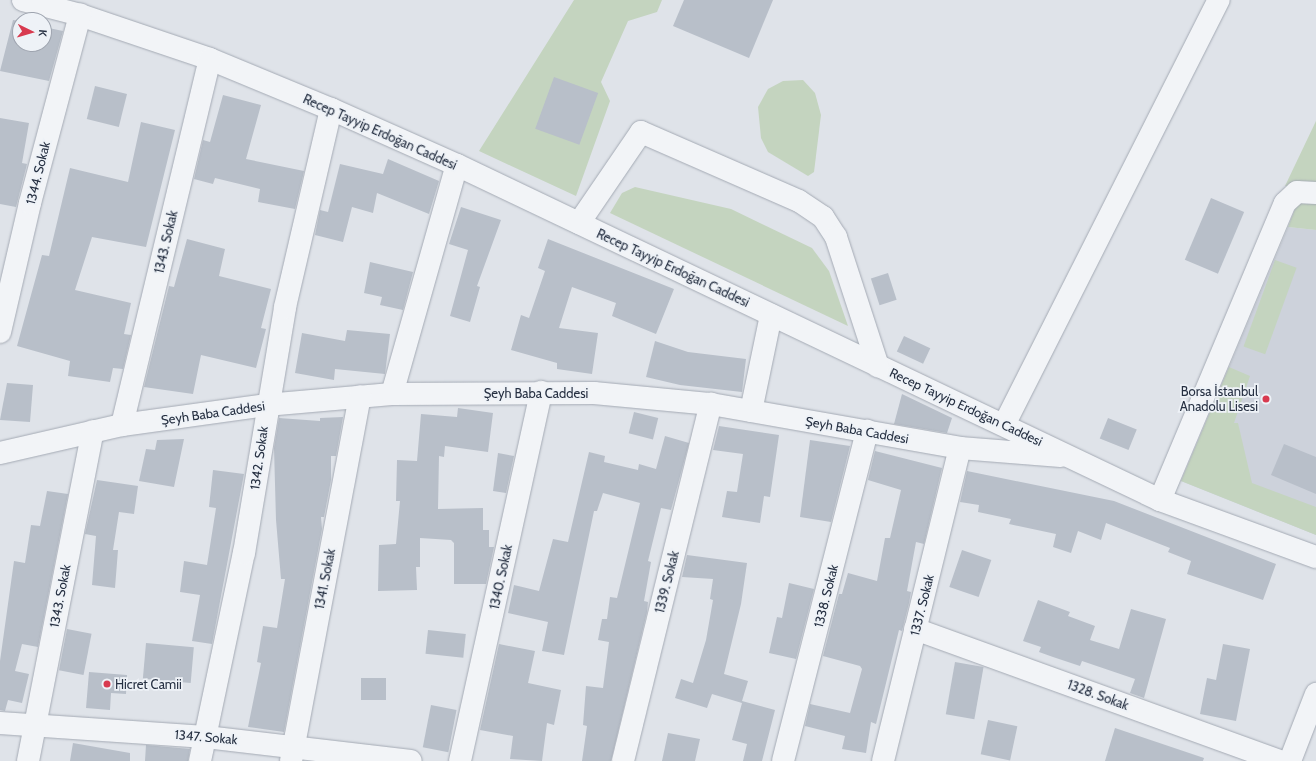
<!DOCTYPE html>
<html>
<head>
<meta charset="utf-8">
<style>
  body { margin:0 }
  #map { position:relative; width:1316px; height:761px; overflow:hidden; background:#dfe3e9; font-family:Cabin,sans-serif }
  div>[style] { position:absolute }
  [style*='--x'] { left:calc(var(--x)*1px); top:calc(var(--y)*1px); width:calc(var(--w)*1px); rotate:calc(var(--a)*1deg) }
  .built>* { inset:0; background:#cdd2db }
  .green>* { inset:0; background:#c4d4bf; transform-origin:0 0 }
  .building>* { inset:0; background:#b8bfc9; transform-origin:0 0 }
  .roads { filter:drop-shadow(0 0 1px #a4aab4) drop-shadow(0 0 1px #a4aab4) }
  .minor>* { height:22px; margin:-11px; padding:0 11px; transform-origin:11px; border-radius:11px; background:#f2f4f7 }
  .dots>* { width:11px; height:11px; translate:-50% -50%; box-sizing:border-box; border:2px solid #eef2f7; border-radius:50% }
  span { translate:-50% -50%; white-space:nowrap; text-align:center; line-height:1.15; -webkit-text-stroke:3.5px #eef2f7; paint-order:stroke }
  .street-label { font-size:13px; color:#263042 }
  .poi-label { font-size:13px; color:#263042 }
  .right { translate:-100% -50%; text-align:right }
  .left { translate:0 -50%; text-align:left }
  .north { position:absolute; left:12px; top:12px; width:40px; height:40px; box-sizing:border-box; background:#eef2f7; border:1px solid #9ea4af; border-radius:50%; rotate:95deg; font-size:11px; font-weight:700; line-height:16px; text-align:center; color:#263042 }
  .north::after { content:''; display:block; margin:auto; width:14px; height:18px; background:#d83a4f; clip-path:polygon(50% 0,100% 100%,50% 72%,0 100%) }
</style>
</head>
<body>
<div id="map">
  <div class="built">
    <div style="clip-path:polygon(1288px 227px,1316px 230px,1316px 535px,1181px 481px)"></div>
  </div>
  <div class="green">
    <div style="clip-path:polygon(574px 0,662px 0,657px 12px,628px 21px,601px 82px,610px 101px,576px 196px,479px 151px)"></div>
    <div style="clip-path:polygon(803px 80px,815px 93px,821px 115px,814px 172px,808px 176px,768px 152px,761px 138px,758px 107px,768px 89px,783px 81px)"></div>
    <div style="clip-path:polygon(1316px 121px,1316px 188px,1285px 186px)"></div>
    <div style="clip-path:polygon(635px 187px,731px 209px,812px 248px,829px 271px,848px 326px,610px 213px,622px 193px)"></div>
    <div style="clip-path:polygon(1298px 201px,1316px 202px,1316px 230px,1288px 227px)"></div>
    <div style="left:1275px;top:260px;width:23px;height:92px;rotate:20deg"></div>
    <div style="clip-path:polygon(1229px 367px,1250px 376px,1234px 423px,1238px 423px,1252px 483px,1316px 507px,1316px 535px,1181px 481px)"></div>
  </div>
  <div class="building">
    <div style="clip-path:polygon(684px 0,773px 0,749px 58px,673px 26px)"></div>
    <div style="clip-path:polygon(13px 20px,20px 21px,20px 44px,44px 44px,44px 27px,63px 31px,49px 81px,0 71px)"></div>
    <div style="left:554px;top:77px;width:47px;height:55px;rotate:20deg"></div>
    <div style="left:95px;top:86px;width:33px;height:34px;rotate:14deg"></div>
    <div style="clip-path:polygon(223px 95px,261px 105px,246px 159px,304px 171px,295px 209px,258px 202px,260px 189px,215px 178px,213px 184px,194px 179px,203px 140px,210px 142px)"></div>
    <div style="clip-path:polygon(0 118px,29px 123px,22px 163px,27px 164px,16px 207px,0 204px)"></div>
    <div style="clip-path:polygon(141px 122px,175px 130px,146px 247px,92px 237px,75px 290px,131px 303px,124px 334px,131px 335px,123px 369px,113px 368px,110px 382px,68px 376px,70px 361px,17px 346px,42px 255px,49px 256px,70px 168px,128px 182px)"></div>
    <div style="clip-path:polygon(388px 159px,439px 181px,429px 214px,377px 193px,373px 213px,352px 207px,343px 242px,315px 235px,320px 210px,328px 212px,340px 164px,383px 174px)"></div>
    <div style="left:1211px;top:198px;width:36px;height:67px;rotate:23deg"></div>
    <div style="clip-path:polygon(461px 207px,501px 220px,477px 286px,480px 287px,470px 322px,450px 316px,468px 250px,449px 244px)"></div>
    <div style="clip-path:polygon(187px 239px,225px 249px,219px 276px,271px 289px,261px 328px,266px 329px,256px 368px,201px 355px,193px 394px,144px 387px,169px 286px,174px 287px)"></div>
    <div style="clip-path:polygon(548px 239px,674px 289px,656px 334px,612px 316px,616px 303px,572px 287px,559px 328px,598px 333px,592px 374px,557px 369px,557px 363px,511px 350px,521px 315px,529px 318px,545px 271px,538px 268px)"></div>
    <div style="clip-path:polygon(370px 262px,413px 272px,403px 310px,380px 305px,382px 297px,364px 293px)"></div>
    <div style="left:888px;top:273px;width:28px;height:18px;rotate:72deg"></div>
    <div style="clip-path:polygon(347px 330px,390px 334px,385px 374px,335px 369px,334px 380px,295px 373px,302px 333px,345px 341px)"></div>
    <div style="left:904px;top:336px;width:29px;height:17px;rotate:25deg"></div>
    <div style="clip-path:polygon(655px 341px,688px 352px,746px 359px,742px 392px,680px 385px,646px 377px)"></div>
    <div style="clip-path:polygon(7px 383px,33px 385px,30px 422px,0 420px)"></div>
    <div style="clip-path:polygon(902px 394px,952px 418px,947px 433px,894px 424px)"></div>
    <div style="clip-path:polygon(458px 408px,493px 413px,488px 452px,445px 446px,444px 457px,439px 456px,438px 509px,483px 508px,483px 530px,489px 530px,489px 547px,494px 547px,486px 584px,454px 584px,454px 543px,451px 540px,420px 538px,420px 567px,416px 567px,417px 590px,378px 591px,379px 545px,396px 544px,400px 501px,396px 501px,397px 460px,417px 461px,421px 414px,457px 417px)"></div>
    <div style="left:634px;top:412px;width:25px;height:22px;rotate:14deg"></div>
    <div style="clip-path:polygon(343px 417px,336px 456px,331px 456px,331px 480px,324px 517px,321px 517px,322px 529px,284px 732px,248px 727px,261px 663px,257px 662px,263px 626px,277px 628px,285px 579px,281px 579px,276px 520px,274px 448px,279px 418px,320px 421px,320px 418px)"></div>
    <div style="left:1108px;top:418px;width:31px;height:22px;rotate:22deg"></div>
    <div style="clip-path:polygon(719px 426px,779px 435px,770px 497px,764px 496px,760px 523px,722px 517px,727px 491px,737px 492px,743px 454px,713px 450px)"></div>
    <div style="clip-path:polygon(665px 436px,689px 443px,671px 510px,661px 508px,648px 561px,651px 562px,644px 601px,648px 602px,647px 612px,611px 761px,582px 761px,587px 726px,583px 725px,586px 686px,603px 688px,609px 642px,598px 640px,602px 619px,607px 619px,610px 597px,617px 598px,640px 503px,603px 493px,597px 511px,594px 511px,564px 655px,542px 651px,548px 622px,508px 613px,514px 585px,539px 591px,553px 539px,568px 542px,589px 452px,605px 456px,604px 462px,638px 470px,639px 464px,656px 469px)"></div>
    <div style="clip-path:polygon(184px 439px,174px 487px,139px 481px,146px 449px,155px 450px,157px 440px)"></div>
    <div style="clip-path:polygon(810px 440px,850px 446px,831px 522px,800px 517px)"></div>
    <div style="clip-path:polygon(1284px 444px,1316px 457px,1316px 494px,1271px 475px)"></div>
    <div style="clip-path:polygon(875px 451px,942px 468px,924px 544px,916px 542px,907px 591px,911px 592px,909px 603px,902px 631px,899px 630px,876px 724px,871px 722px,866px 753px,842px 749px,845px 736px,805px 726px,810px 704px,850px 713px,862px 669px,860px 666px,823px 656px,839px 594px,842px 594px,848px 573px,877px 581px,885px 538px,890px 538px,901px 490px,868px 480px)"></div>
    <div style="clip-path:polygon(498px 453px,514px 456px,506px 493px,493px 491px)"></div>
    <div style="clip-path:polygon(213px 470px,244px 474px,212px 644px,192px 641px,200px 595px,180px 592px,184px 561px,207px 565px,216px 508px,209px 507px)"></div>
    <div style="clip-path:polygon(967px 471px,1114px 501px,1276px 564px,1263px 600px,1187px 574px,1191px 561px,1168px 552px,1170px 548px,1106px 523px,1101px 540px,1078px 531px,1071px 553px,1053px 547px,1056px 534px,1009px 524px,1011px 519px,978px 512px,979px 505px,960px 502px)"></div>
    <div style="clip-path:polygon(97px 480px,138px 486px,134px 514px,119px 512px,113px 550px,118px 550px,115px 588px,92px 585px,96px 536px,85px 534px)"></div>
    <div style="clip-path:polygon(47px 491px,68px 494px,38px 647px,22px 644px,15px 671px,29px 674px,22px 703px,8px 700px,5px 711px,0 710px,0 661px,14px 561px,25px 563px,31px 525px,40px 526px)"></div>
    <div style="left:962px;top:550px;width:31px;height:39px;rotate:19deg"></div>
    <div style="clip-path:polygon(687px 555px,747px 563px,741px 604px,724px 674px,748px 681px,742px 701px,775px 710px,762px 761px,743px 761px,747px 744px,732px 740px,742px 703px,712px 694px,707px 708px,675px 698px,681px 679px,693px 683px,706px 640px,713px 600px,710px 599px,713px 579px,682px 577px)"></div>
    <div style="clip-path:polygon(789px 583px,814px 589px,796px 659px,769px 653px,777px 617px,782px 618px)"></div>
    <div style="clip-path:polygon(1038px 600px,1070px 612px,1068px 616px,1095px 626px,1090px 640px,1119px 649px,1131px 609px,1166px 619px,1144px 698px,1130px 693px,1135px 679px,1082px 661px,1080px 666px,1053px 657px,1039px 652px,1041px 647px,1023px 641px)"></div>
    <div style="left:67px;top:629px;width:25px;height:42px;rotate:11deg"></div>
    <div style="left:428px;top:630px;width:38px;height:24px;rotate:6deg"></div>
    <div style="left:146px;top:643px;width:48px;height:36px;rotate:5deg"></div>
    <div style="clip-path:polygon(499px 644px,535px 651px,528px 683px,561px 690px,554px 725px,547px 723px,542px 761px,510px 759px,513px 736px,480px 730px)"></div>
    <div style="clip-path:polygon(1223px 644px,1250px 649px,1236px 721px,1200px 714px,1207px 678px,1216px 680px)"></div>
    <div style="left:955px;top:662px;width:29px;height:53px;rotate:10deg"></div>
    <div style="clip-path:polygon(89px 672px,127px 675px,126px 694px,111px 693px,110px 710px,86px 708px)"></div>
    <div style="left:386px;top:678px;width:22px;height:25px;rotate:90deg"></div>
    <div style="left:431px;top:705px;width:26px;height:43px;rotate:11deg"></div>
    <div style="left:988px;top:720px;width:30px;height:35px;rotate:12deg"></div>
    <div style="clip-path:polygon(1115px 728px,1204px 758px,1203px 761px,1105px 761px)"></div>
    <div style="clip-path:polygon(668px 733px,700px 739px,695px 761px,662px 761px)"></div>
    <div style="clip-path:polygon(73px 743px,130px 753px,130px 761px,70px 761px)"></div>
    <div style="clip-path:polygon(146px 745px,190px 749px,188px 761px,145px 761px)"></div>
  </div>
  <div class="roads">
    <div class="minor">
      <div style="--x:23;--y:0;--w:59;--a:14.7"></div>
      <div style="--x:80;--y:15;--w:137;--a:18.7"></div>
      <div style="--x:210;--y:59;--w:131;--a:22.5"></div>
      <div style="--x:331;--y:109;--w:138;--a:24"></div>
      <div style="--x:457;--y:165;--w:779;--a:25.48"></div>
      <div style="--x:1160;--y:500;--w:166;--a:20.1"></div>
      <div style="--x:579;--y:223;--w:110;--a:-55.7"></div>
      <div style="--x:641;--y:132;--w:172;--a:23.6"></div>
      <div style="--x:799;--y:201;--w:29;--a:34"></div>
      <div style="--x:823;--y:217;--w:24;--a:57"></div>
      <div style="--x:836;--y:237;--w:136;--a:72"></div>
      <div style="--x:0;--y:332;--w:132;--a:-76.9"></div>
      <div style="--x:30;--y:203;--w:195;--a:-75.1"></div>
      <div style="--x:392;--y:394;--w:238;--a:-74.2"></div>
      <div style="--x:751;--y:411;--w:98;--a:-78.2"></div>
      <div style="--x:122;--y:425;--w:376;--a:-76.5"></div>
      <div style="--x:1004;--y:425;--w:476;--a:-63.2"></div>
      <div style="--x:0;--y:453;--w:125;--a:-12.9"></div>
      <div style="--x:122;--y:425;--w:145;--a:-7.9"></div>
      <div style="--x:266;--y:405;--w:126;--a:-5"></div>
      <div style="--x:392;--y:394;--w:202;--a:-0.3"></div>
      <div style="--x:594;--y:393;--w:118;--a:5.4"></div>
      <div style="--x:711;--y:404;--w:253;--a:10"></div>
      <div style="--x:960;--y:448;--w:101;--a:4.5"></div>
      <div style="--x:1160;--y:500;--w:322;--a:-67.2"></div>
      <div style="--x:1285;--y:203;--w:16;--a:-43"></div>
      <div style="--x:1297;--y:192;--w:19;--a:3"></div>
      <div style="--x:915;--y:629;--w:388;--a:19.9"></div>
      <div style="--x:0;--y:723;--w:206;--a:3.9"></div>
      <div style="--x:206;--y:737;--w:206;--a:6.7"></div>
      <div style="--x:28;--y:761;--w:336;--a:-78.9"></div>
      <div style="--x:200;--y:761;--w:213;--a:-78.1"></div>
      <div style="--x:244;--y:553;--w:249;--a:-80.5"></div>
      <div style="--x:285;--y:307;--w:203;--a:-76.9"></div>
      <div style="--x:291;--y:761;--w:371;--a:-79.3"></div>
      <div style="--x:460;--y:761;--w:378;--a:-77.6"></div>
      <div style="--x:623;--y:761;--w:368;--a:-76.2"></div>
      <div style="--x:783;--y:761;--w:341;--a:-75.7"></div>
      <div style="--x:883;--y:761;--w:322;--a:-76.2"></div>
      <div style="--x:1290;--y:761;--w:72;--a:-68.8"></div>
    </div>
  </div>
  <div class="dots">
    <div style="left:1266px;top:399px;background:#d83a4f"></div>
    <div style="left:107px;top:684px;background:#d83a4f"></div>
  </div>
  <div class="street-label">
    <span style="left:380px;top:132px;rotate:24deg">Recep Tayyip Erdoğan Caddesi</span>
    <span style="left:38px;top:173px;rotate:-76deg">1344. Sokak</span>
    <span style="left:166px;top:242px;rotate:-77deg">1343. Sokak</span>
    <span style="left:673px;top:268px;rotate:25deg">Recep Tayyip Erdoğan Caddesi</span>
    <span style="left:536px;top:393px">Şeyh Baba Caddesi</span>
    <span style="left:966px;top:407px;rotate:25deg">Recep Tayyip Erdoğan Caddesi</span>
    <span style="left:213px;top:413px;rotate:-8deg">Şeyh Baba Caddesi</span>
    <span style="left:857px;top:430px;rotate:10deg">Şeyh Baba Caddesi</span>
    <span style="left:259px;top:458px;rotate:-82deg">1342. Sokak</span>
    <span style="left:501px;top:577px;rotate:-78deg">1340. Sokak</span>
    <span style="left:325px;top:579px;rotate:-79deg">1341. Sokak</span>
    <span style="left:667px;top:582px;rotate:-76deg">1339. Sokak</span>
    <span style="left:60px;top:596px;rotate:-79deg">1343. Sokak</span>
    <span style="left:826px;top:596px;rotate:-76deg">1338. Sokak</span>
    <span style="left:922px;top:605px;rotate:-76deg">1337. Sokak</span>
    <span style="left:1098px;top:695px;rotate:20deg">1328. Sokak</span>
    <span style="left:206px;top:737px;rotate:5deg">1347. Sokak</span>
  </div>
  <div class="poi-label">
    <span class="right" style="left:1258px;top:399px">Borsa İstanbul<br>Anadolu Lisesi</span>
    <span class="left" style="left:115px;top:684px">Hicret Camii</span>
  </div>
  <div class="north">K</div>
</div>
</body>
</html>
